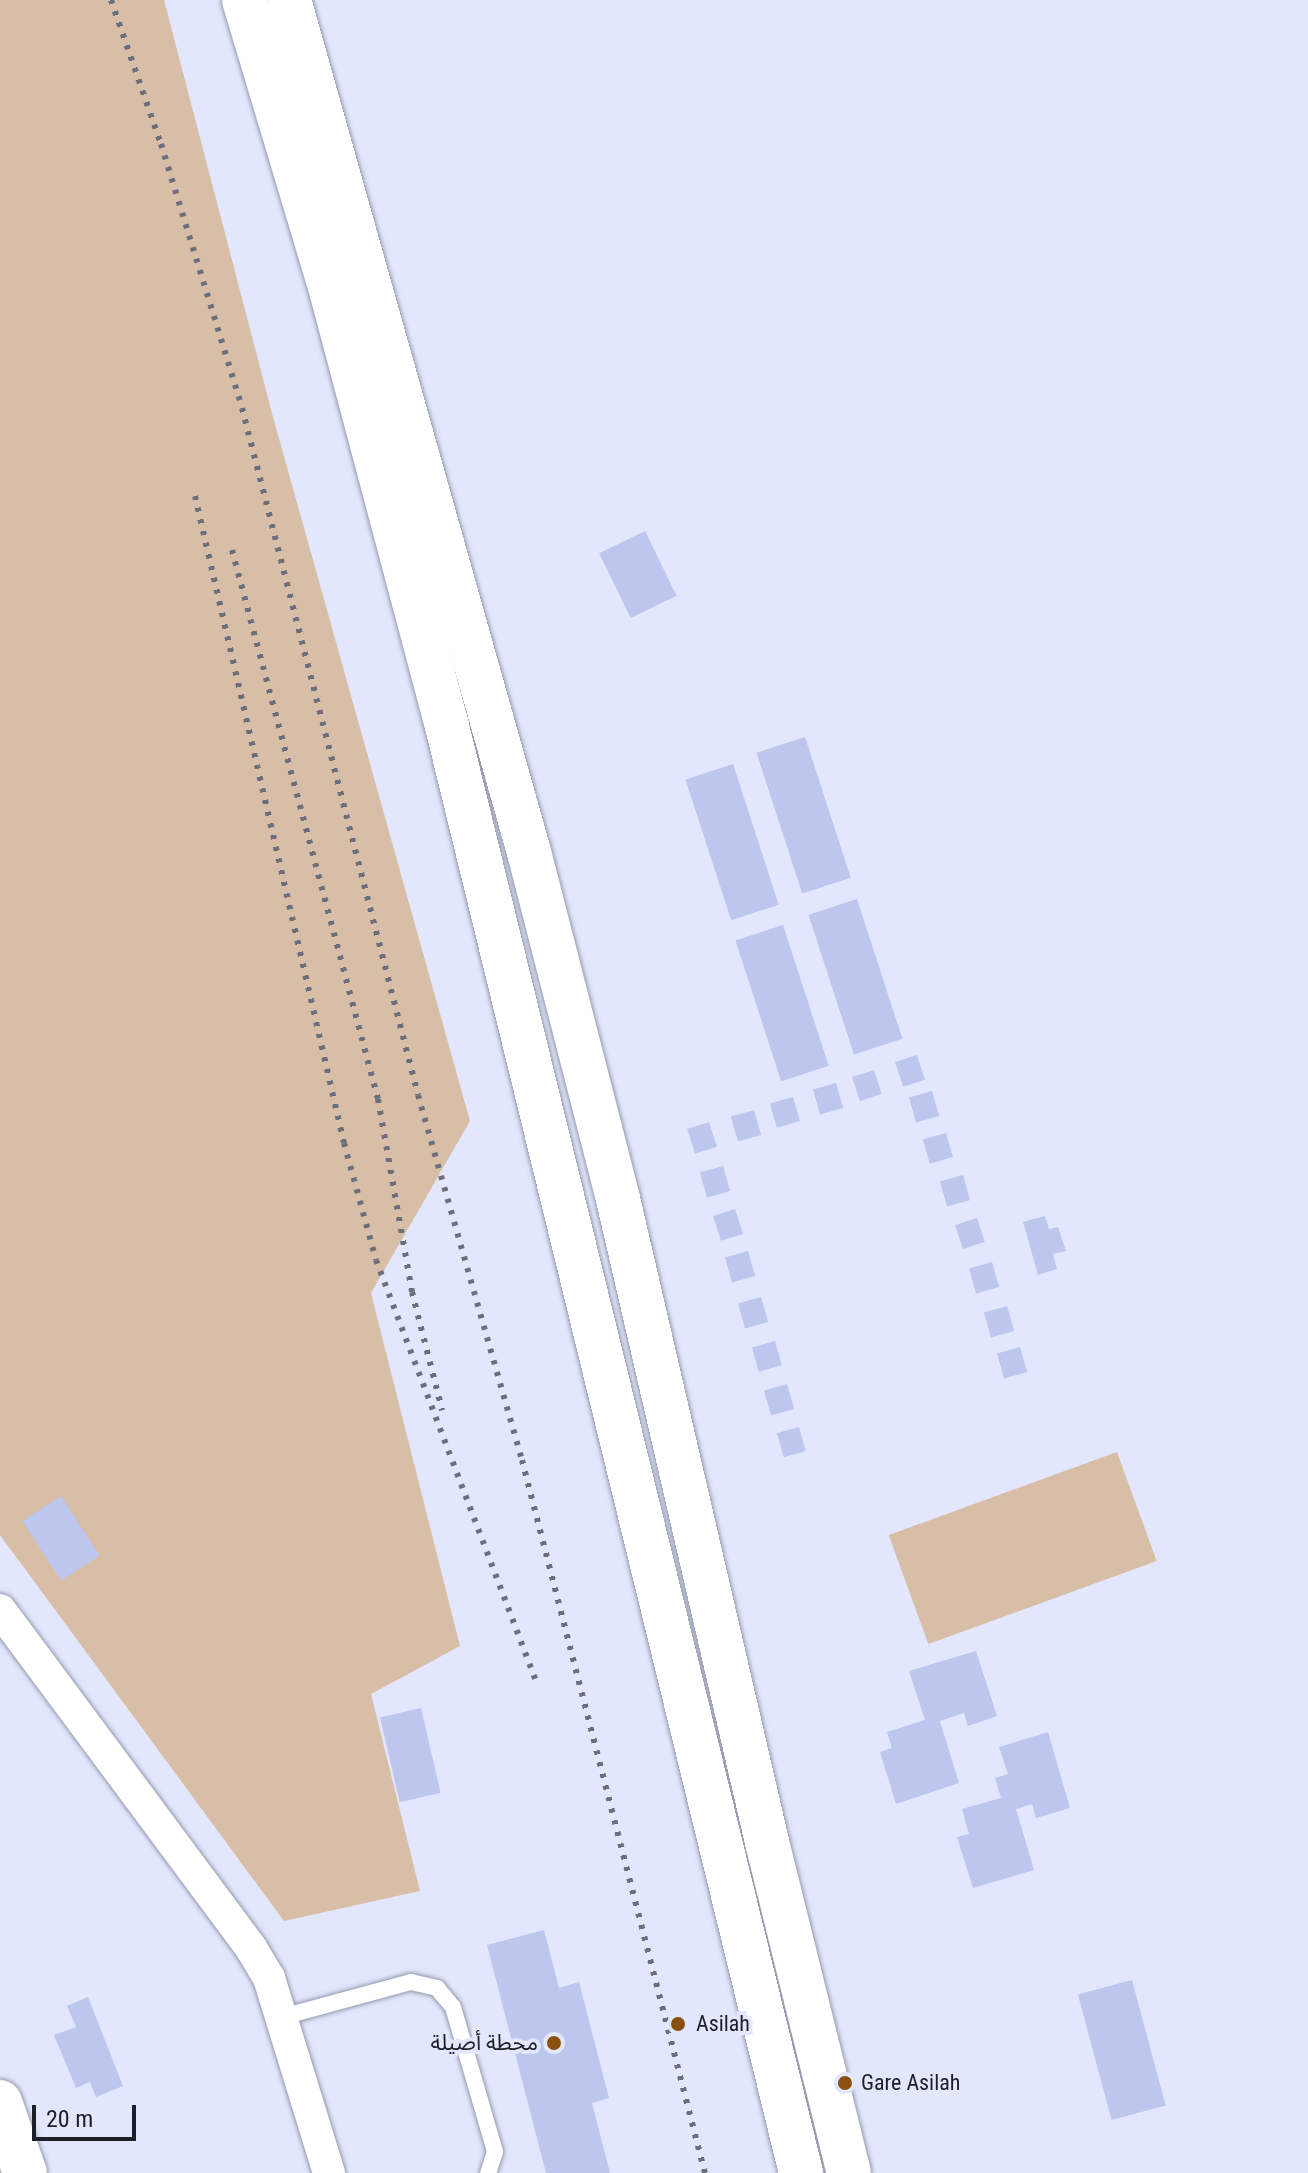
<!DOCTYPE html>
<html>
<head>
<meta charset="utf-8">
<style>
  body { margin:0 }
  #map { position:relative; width:1308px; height:2173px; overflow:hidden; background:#e2e7fd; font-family:"Roboto Condensed","Noto Sans Arabic",sans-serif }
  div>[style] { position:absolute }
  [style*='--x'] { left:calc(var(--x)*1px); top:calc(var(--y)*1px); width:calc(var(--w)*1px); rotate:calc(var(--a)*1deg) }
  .green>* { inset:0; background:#d9bea7; transform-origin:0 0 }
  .building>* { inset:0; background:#bdc6ec; transform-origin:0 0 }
  .roads { filter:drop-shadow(0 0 2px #959aae) drop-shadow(0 0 2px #959aae) }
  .lane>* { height:16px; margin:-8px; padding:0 8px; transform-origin:8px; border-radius:8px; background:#fff }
  .street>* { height:32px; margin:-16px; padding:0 16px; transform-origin:16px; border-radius:16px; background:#fff }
  .secondary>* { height:44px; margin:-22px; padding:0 22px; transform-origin:22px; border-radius:22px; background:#fff }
  .primary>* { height:44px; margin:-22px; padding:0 22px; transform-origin:22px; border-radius:22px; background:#fff }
  .rail>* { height:6px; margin-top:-3px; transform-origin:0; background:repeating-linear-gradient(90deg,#6b6e7b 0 4px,transparent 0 12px) }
  .dots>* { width:22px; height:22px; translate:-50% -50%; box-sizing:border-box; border:4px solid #e2e7fd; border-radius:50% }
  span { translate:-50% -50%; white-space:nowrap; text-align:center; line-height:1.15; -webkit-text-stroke:8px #e2e7fd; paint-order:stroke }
  .poi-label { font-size:22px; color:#1d1f26 }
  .left { translate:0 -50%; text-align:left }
  .right { translate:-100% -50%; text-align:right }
  .scale { position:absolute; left:32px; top:2105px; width:104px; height:36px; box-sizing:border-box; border:4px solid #1d1f26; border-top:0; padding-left:10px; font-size:24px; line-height:28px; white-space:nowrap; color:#1d1f26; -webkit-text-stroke:6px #e2e7fd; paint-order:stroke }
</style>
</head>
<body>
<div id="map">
  <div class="green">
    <div style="clip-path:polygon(0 0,164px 0,273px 417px,470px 1121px,371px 1293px,460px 1646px,371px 1694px,420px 1891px,284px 1921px,0 1535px)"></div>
    <div style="left:1117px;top:1452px;width:116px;height:243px;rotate:70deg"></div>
  </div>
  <div class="building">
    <div style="left:645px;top:531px;width:72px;height:51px;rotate:64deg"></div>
    <div style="left:805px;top:737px;width:148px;height:51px;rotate:72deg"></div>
    <div style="left:733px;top:764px;width:148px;height:50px;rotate:72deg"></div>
    <div style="left:857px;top:899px;width:147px;height:51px;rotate:72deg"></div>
    <div style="left:783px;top:925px;width:148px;height:50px;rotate:72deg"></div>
    <div style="left:917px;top:1055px;width:26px;height:23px;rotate:72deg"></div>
    <div style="left:874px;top:1070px;width:25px;height:23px;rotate:72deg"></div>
    <div style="left:836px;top:1083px;width:26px;height:24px;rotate:74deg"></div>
    <div style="left:932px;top:1091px;width:26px;height:24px;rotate:74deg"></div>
    <div style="left:793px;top:1097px;width:25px;height:24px;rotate:74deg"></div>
    <div style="left:754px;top:1110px;width:26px;height:24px;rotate:74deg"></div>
    <div style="left:709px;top:1122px;width:26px;height:23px;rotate:72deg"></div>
    <div style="left:946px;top:1133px;width:25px;height:24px;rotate:74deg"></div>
    <div style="left:723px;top:1166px;width:26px;height:24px;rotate:74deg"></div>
    <div style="left:963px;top:1175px;width:26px;height:24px;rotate:74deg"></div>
    <div style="left:735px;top:1209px;width:26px;height:23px;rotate:72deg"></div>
    <div style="clip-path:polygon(1045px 1216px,1049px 1229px,1058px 1227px,1066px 1251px,1053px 1254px,1057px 1269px,1038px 1275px,1023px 1222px)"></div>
    <div style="left:977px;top:1218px;width:25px;height:23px;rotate:72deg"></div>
    <div style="left:748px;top:1251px;width:26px;height:24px;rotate:74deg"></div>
    <div style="left:992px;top:1262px;width:26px;height:24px;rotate:74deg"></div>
    <div style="left:761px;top:1297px;width:26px;height:24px;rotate:74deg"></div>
    <div style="left:1007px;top:1306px;width:26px;height:24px;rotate:74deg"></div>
    <div style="left:775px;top:1341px;width:25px;height:24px;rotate:74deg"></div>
    <div style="left:1020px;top:1347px;width:26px;height:24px;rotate:74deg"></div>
    <div style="left:787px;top:1384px;width:26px;height:24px;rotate:74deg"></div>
    <div style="left:799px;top:1427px;width:25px;height:23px;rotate:74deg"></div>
    <div style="left:61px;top:1496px;width:71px;height:46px;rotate:57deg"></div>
    <div style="clip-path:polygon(976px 1651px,997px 1716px,968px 1726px,964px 1713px,940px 1721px,959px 1783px,896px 1804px,880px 1752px,892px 1748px,887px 1732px,925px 1720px,909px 1671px)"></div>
    <div style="left:421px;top:1708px;width:87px;height:42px;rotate:77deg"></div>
    <div style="clip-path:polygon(1048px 1732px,1070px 1808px,1036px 1818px,1032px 1804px,1016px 1809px,1034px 1870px,973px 1888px,957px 1837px,969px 1834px,962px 1809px,1001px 1798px,995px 1778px,1008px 1774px,999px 1747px)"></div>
    <div style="clip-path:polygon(544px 1930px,559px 1988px,579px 1982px,609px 2098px,592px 2103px,610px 2173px,546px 2173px,487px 1945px)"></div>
    <div style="left:1132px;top:1980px;width:130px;height:56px;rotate:75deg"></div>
    <div style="clip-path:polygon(88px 1997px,123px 2086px,96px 2097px,90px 2082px,76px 2088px,54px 2035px,76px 2027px,67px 2006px)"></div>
  </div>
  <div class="roads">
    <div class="lane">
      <div style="--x:282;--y:2017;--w:134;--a:-15.2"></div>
      <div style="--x:411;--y:1982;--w:27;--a:13"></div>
      <div style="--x:437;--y:1988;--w:25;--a:50"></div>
      <div style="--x:453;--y:2007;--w:151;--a:73.8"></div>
      <div style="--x:495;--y:2152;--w:22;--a:108"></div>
    </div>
    <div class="street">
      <div style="--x:0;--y:1610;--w:421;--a:53.4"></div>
      <div style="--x:251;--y:1948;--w:35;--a:59"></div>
      <div style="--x:269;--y:1978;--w:204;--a:72.9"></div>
    </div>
    <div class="secondary">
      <div style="--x:0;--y:2102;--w:75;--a:70.6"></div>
    </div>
    <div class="primary">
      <div style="--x:244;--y:0;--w:307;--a:73.3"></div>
      <div style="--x:332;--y:294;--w:443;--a:75.1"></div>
      <div style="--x:446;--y:722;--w:1494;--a:76.25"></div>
      <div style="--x:289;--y:0;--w:885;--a:74.27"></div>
      <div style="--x:529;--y:852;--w:358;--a:75.6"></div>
      <div style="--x:618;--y:1199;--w:660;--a:76.95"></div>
      <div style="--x:767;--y:1842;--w:341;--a:76.1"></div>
    </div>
  </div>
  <div class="rail">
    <div style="--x:111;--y:0;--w:152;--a:70.9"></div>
    <div style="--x:161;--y:144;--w:276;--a:72.9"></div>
    <div style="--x:242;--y:408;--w:709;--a:75.63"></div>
    <div style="--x:418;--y:1095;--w:380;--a:74.1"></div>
    <div style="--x:522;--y:1460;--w:736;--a:75.61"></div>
    <div style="--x:195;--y:496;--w:664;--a:77.03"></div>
    <div style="--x:344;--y:1143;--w:121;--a:74.7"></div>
    <div style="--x:376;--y:1260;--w:454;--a:69.2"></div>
    <div style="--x:232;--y:550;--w:568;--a:75.11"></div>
    <div style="--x:378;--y:1099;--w:196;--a:80"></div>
    <div style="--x:412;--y:1292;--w:122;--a:75.7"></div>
  </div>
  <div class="dots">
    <div style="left:678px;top:2024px;background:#8b500b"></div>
    <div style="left:554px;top:2043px;background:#8b500b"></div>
    <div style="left:845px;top:2083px;background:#8b500b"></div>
  </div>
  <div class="poi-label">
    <span class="left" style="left:696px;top:2024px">Asilah</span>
    <span class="right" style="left:538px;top:2043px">محطة أصيلة</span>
    <span class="left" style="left:861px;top:2083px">Gare Asilah</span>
  </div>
  <div class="scale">20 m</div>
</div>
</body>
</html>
